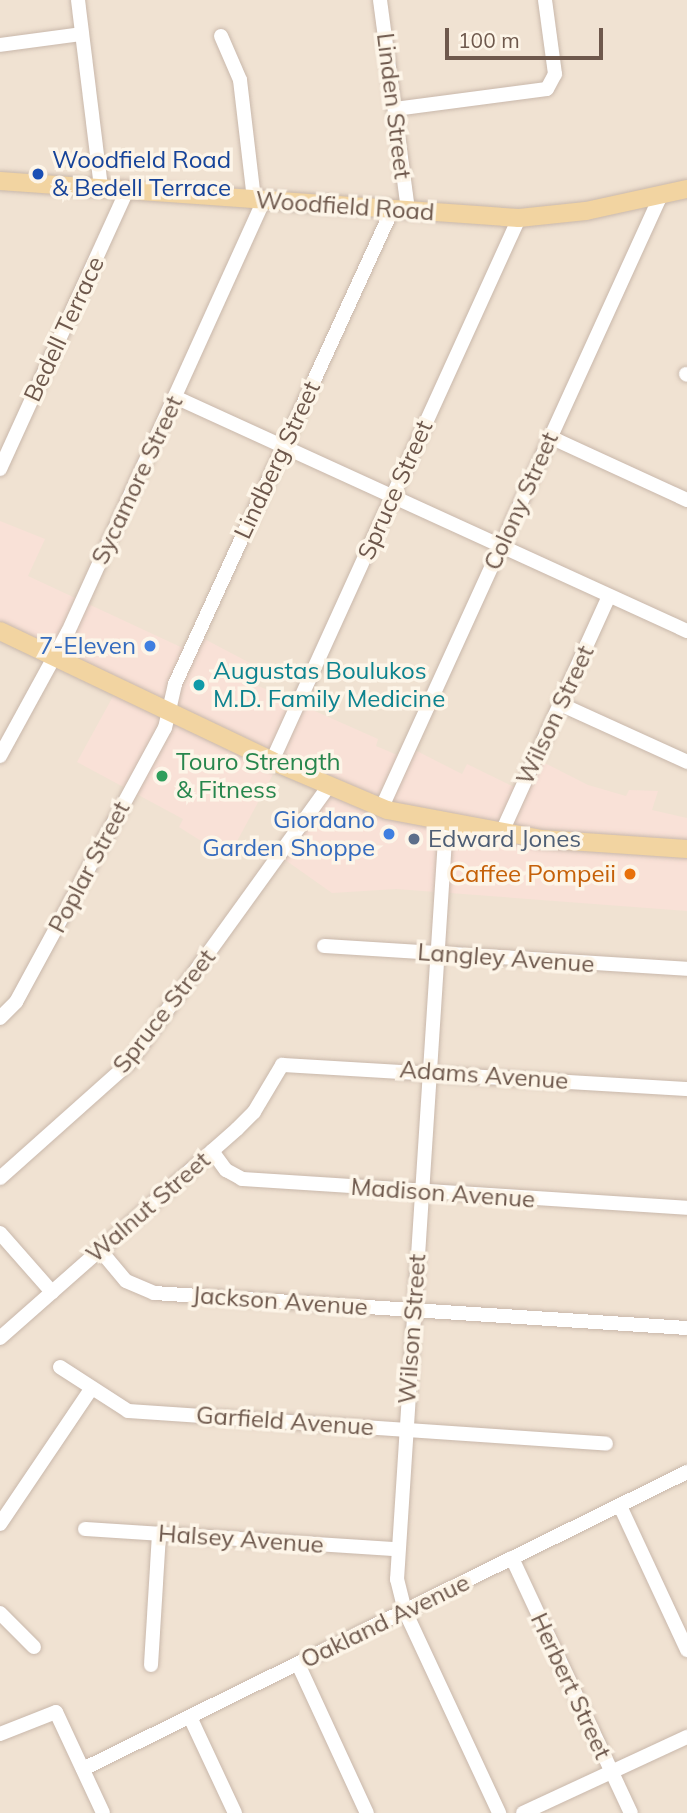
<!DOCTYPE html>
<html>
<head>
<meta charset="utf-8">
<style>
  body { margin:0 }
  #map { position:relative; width:687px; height:1813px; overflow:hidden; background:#f9f1e3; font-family:Mulish,sans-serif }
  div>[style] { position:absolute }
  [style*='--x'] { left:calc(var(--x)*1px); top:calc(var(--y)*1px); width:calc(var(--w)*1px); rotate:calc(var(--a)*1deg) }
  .residential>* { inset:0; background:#f0e2d2; transform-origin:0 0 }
  .commercial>* { inset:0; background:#f9e1d7 }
  .roads { filter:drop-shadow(0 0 2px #c9b8ab) drop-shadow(0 0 2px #c9b8ab) }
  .minor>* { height:14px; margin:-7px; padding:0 7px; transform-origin:7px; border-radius:7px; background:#fff }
  .major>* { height:18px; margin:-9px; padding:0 9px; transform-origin:9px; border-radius:9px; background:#f2d4a1 }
  .dots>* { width:19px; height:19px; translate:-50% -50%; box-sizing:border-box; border:4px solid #fdf5e8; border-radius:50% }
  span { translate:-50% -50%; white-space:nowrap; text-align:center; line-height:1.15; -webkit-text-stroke:7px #fdf5e8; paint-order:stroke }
  .street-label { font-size:24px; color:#6e584c }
  .transit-label { font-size:24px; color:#164399 }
  .left { translate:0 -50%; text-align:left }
  .shop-label { font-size:24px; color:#366cbe }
  .right { translate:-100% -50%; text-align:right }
  .culture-label { font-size:24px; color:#0d838f }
  .leisure-label { font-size:24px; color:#27864d }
  .service-label { font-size:24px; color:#4e5e75 }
  .food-label { font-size:24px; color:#c56008 }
  .scale { position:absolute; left:445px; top:28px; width:158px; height:32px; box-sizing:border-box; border:4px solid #6e584c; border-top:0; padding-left:9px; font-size:21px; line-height:24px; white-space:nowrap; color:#6e584c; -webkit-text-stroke:5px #fdf5e8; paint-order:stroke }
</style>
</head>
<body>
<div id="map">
  <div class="residential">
    <div style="left:0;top:0;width:687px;height:1813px"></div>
  </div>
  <div class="commercial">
    <div style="clip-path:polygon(0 521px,45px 539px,28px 576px,185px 649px,193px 633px,252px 664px,245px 680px,378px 739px,376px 746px,402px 757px,407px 746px,462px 774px,467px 764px,518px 789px,533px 757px,588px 785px,626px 796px,629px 790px,658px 791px,652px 810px,687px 818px,687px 911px,396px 889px,332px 893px,281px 857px,329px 789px,278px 765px,228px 858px,179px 827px,183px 819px,77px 762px,117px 689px,0 633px)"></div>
  </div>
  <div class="roads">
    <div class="minor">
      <div style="--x:78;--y:0;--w:189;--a:83"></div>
      <div style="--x:380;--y:0;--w:213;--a:82.4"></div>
      <div style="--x:221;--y:36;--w:48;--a:66.6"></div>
      <div style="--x:240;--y:80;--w:120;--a:83.3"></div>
      <div style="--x:0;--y:45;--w:82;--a:-7.7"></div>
      <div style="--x:395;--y:109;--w:153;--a:-7.5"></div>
      <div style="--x:547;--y:89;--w:17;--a:-62"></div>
      <div style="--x:555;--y:74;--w:75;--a:-97.7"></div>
      <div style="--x:686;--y:374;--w:1;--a:45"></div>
      <div style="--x:175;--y:397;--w:563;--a:24.56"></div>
      <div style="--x:550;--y:437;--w:151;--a:24.7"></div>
      <div style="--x:0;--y:469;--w:307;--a:-65.5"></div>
      <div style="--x:560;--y:704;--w:140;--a:24.5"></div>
      <div style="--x:0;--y:756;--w:141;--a:-61.3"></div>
      <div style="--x:68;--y:632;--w:474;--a:-65.6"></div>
      <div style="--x:272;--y:761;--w:597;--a:-65.54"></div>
      <div style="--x:382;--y:807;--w:673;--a:-65.49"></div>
      <div style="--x:446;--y:824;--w:757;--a:93.71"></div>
      <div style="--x:397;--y:1579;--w:33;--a:76"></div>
      <div style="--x:405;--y:1611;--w:223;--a:65"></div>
      <div style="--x:501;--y:834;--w:261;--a:-65.6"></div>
      <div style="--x:324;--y:946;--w:364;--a:3.6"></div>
      <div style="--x:0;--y:1018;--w:23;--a:-45"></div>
      <div style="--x:16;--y:1002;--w:312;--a:-61.5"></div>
      <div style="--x:165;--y:728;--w:45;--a:-77.2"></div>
      <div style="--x:175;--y:684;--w:521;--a:-65.4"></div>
      <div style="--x:212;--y:1151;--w:24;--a:54"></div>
      <div style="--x:226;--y:1170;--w:18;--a:29"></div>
      <div style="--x:242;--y:1179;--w:446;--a:3.7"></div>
      <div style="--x:0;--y:1178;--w:173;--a:-41.7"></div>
      <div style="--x:129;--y:1063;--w:340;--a:-54.2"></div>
      <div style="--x:0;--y:1233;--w:79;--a:48.6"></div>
      <div style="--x:100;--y:1250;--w:40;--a:50"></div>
      <div style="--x:126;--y:1281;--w:30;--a:23"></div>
      <div style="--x:154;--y:1293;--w:534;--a:3.76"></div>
      <div style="--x:0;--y:1338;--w:316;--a:-41.4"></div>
      <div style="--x:237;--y:1129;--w:24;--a:-45"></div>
      <div style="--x:254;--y:1112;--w:55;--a:-59.2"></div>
      <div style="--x:282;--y:1065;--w:406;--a:3.4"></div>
      <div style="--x:60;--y:1367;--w:81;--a:32.9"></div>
      <div style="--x:128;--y:1411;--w:479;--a:3.9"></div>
      <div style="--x:620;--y:1506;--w:159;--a:65"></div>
      <div style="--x:0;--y:1524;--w:163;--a:-56"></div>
      <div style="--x:85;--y:1529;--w:313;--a:3.7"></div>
      <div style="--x:512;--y:1558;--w:281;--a:65"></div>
      <div style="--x:0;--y:1613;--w:48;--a:45"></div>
      <div style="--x:298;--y:1664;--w:164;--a:65.2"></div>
      <div style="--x:151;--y:1665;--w:132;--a:-86.5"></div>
      <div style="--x:190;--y:1717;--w:106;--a:64.9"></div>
      <div style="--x:0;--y:1734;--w:60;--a:-21.4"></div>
      <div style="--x:56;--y:1712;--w:111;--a:65"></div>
      <div style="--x:83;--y:1769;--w:673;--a:-26.18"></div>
      <div style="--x:523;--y:1813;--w:181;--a:-24.9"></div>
    </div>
    <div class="major">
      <div style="--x:0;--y:181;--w:520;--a:4.08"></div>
      <div style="--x:519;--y:218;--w:67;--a:-6"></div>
      <div style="--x:586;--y:211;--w:103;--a:-12.3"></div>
      <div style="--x:0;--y:631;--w:301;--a:25.5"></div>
      <div style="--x:272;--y:761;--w:125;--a:23.1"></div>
      <div style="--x:387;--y:810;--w:156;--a:10.7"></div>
      <div style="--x:540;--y:839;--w:147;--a:3.9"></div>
    </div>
  </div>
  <div class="dots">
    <div style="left:38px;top:174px;background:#1a4fb4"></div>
    <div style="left:150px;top:646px;background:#3f7fe0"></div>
    <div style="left:199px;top:685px;background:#0f9aa8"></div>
    <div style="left:162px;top:776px;background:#2e9e5b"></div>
    <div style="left:389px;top:834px;background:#3f7fe0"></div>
    <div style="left:414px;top:839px;background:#5c6f8a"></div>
    <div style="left:630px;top:874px;background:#e8710a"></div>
  </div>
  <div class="street-label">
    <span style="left:394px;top:106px;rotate:83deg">Linden Street</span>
    <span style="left:345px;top:206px;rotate:4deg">Woodfield Road</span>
    <span style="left:64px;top:329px;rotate:-65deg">Bedell Terrace</span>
    <span style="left:277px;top:460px;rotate:-65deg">Lindberg Street</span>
    <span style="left:137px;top:480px;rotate:-65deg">Sycamore Street</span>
    <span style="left:395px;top:490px;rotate:-66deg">Spruce Street</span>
    <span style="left:521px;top:501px;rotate:-66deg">Colony Street</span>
    <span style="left:555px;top:715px;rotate:-65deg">Wilson Street</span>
    <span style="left:89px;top:867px;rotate:-62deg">Poplar Street</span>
    <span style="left:506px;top:958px;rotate:4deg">Langley Avenue</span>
    <span style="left:164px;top:1011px;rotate:-52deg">Spruce Street</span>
    <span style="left:484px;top:1075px;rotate:4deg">Adams Avenue</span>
    <span style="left:443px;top:1193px;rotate:4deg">Madison Avenue</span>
    <span style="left:148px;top:1207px;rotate:-41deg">Walnut Street</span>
    <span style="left:280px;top:1301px;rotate:4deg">Jackson Avenue</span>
    <span style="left:412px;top:1329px;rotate:-86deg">Wilson Street</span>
    <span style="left:285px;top:1421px;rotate:4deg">Garfield Avenue</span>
    <span style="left:241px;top:1539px;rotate:4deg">Halsey Avenue</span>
    <span style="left:385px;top:1621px;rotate:-26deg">Oakland Avenue</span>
    <span style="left:571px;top:1686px;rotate:65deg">Herbert Street</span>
  </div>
  <div class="transit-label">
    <span class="left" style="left:52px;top:174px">Woodfield Road<br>&amp; Bedell Terrace</span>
  </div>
  <div class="shop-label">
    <span class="right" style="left:136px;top:646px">7-Eleven</span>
    <span class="right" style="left:375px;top:834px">Giordano<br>Garden Shoppe</span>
  </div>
  <div class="culture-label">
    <span class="left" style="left:213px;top:685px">Augustas Boulukos<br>M.D. Family Medicine</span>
  </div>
  <div class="leisure-label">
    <span class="left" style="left:176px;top:776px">Touro Strength<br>&amp; Fitness</span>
  </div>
  <div class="service-label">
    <span class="left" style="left:428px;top:839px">Edward Jones</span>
  </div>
  <div class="food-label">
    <span class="right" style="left:616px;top:874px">Caffee Pompeii</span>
  </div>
  <div class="scale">100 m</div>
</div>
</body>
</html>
